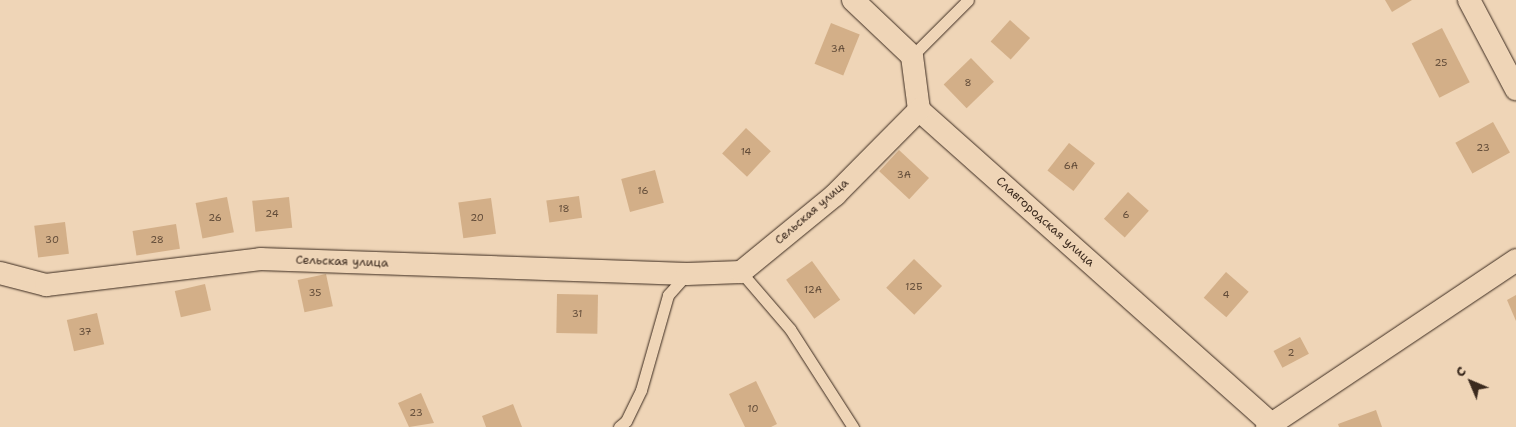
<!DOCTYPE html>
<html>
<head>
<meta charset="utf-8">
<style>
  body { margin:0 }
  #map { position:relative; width:1516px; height:427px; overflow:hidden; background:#efd5b7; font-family:"Shantell Sans",sans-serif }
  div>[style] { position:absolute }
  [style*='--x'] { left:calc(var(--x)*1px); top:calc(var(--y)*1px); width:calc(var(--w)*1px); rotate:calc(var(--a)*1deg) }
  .building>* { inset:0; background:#d3af88; transform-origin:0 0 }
  .roads { filter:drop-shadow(0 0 1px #3b2a1e) drop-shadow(0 0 1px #3b2a1e) }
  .lane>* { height:11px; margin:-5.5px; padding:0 5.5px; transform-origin:5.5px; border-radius:5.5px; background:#efd5b7 }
  .street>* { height:22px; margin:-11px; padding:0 11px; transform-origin:11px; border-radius:11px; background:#efd5b7 }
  span { translate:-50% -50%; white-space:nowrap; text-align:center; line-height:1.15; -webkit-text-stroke:5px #efd5b7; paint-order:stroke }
  .number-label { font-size:10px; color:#614b38 }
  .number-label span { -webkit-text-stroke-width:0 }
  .street-label { font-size:12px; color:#3b2a1e }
  .north { position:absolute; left:1446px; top:357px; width:50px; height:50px; -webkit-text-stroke:4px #efd5b7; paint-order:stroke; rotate:315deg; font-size:14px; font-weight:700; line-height:20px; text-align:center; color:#3b2a1e }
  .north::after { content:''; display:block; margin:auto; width:18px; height:22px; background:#3b2a1e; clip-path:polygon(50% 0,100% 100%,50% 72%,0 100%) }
</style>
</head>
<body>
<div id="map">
  <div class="building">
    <div style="clip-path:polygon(1385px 0,1412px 0,1392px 12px)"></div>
    <div style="left:1010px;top:20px;width:27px;height:29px;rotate:42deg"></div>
    <div style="left:831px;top:23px;width:31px;height:44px;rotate:22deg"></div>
    <div style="left:1442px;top:28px;width:61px;height:34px;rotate:63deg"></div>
    <div style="left:971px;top:58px;width:33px;height:38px;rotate:46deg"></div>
    <div style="left:1493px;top:122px;width:35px;height:43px;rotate:61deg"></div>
    <div style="left:746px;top:128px;width:34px;height:35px;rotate:43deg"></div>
    <div style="left:1069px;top:143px;width:33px;height:35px;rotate:38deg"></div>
    <div style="left:899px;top:150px;width:41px;height:29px;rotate:43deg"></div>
    <div style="left:655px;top:170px;width:34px;height:35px;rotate:75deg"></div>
    <div style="left:1128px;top:192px;width:28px;height:36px;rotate:42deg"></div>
    <div style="left:579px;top:196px;width:22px;height:33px;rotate:82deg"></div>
    <div style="left:227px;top:197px;width:36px;height:32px;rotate:79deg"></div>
    <div style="left:289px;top:197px;width:31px;height:37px;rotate:84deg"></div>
    <div style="left:491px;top:198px;width:36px;height:33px;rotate:82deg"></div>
    <div style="left:65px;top:222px;width:32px;height:31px;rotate:83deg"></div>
    <div style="left:176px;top:224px;width:25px;height:44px;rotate:81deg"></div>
    <div style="left:914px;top:259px;width:39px;height:40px;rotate:44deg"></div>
    <div style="left:812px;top:261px;width:48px;height:32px;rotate:54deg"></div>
    <div style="left:1226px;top:272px;width:30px;height:34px;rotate:41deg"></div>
    <div style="left:326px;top:274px;width:33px;height:29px;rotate:78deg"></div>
    <div style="left:205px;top:284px;width:27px;height:31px;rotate:77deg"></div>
    <div style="left:557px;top:294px;width:41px;height:39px;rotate:1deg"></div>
    <div style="clip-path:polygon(1516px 295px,1516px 321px,1507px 300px)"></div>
    <div style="left:97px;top:313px;width:32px;height:31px;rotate:77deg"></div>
    <div style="left:1300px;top:337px;width:19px;height:30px;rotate:62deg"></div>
    <div style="clip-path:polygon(756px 381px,777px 424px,771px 427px,745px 427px,729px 394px)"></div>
    <div style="clip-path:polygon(421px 393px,434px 423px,409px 427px,398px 403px)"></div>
    <div style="clip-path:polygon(513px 404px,522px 427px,486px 427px,482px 416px)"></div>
    <div style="clip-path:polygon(1376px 410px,1382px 427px,1339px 427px,1338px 424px)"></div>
  </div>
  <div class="roads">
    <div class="lane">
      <div style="--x:912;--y:56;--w:79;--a:-45"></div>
      <div style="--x:741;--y:272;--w:75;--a:49.3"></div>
      <div style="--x:790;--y:329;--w:117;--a:57.3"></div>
      <div style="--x:619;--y:427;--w:9;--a:-41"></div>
      <div style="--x:626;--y:421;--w:34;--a:-64"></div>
      <div style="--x:641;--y:390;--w:99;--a:-74.1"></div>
      <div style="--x:668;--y:295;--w:28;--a:-48"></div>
    </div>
    <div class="street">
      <div style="--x:853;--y:0;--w:81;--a:43.5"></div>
      <div style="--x:912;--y:56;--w:54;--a:82.6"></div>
      <div style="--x:919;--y:110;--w:472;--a:41.7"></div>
      <div style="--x:1469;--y:0;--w:101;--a:62.2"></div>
      <div style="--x:0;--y:273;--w:48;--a:14.6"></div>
      <div style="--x:46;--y:285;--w:216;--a:-6.9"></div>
      <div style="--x:260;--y:259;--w:427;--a:2"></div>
      <div style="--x:687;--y:274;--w:54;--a:-2.1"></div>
      <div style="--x:741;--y:272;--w:122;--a:-39.3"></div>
      <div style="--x:835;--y:195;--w:120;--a:-45.3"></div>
      <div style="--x:1267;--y:427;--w:300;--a:-33.8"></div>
    </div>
  </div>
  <div class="number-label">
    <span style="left:838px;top:49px">3А</span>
    <span style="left:1441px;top:63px">25</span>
    <span style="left:968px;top:83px">8</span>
    <span style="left:1483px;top:148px">23</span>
    <span style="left:746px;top:152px">14</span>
    <span style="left:1071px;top:166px">6А</span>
    <span style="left:904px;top:175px">3А</span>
    <span style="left:643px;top:191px">16</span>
    <span style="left:564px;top:209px">18</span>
    <span style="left:272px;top:214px">24</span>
    <span style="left:1126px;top:215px">6</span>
    <span style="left:215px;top:218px">26</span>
    <span style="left:477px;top:218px">20</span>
    <span style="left:52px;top:240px">30</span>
    <span style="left:157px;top:240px">28</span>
    <span style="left:914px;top:287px">12Б</span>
    <span style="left:813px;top:290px">12А</span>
    <span style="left:315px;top:293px">35</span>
    <span style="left:1226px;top:295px">4</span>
    <span style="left:577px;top:314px">31</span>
    <span style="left:85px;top:332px">37</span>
    <span style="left:1291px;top:353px">2</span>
    <span style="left:753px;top:409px">10</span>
    <span style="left:416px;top:413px">23</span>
  </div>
  <div class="street-label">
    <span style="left:812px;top:212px;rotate:-41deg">Сельская улица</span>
    <span style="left:1045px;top:222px;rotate:42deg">Славгородская улица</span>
    <span style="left:342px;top:262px;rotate:2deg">Сельская улица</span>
  </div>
  <div class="north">С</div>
</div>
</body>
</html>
